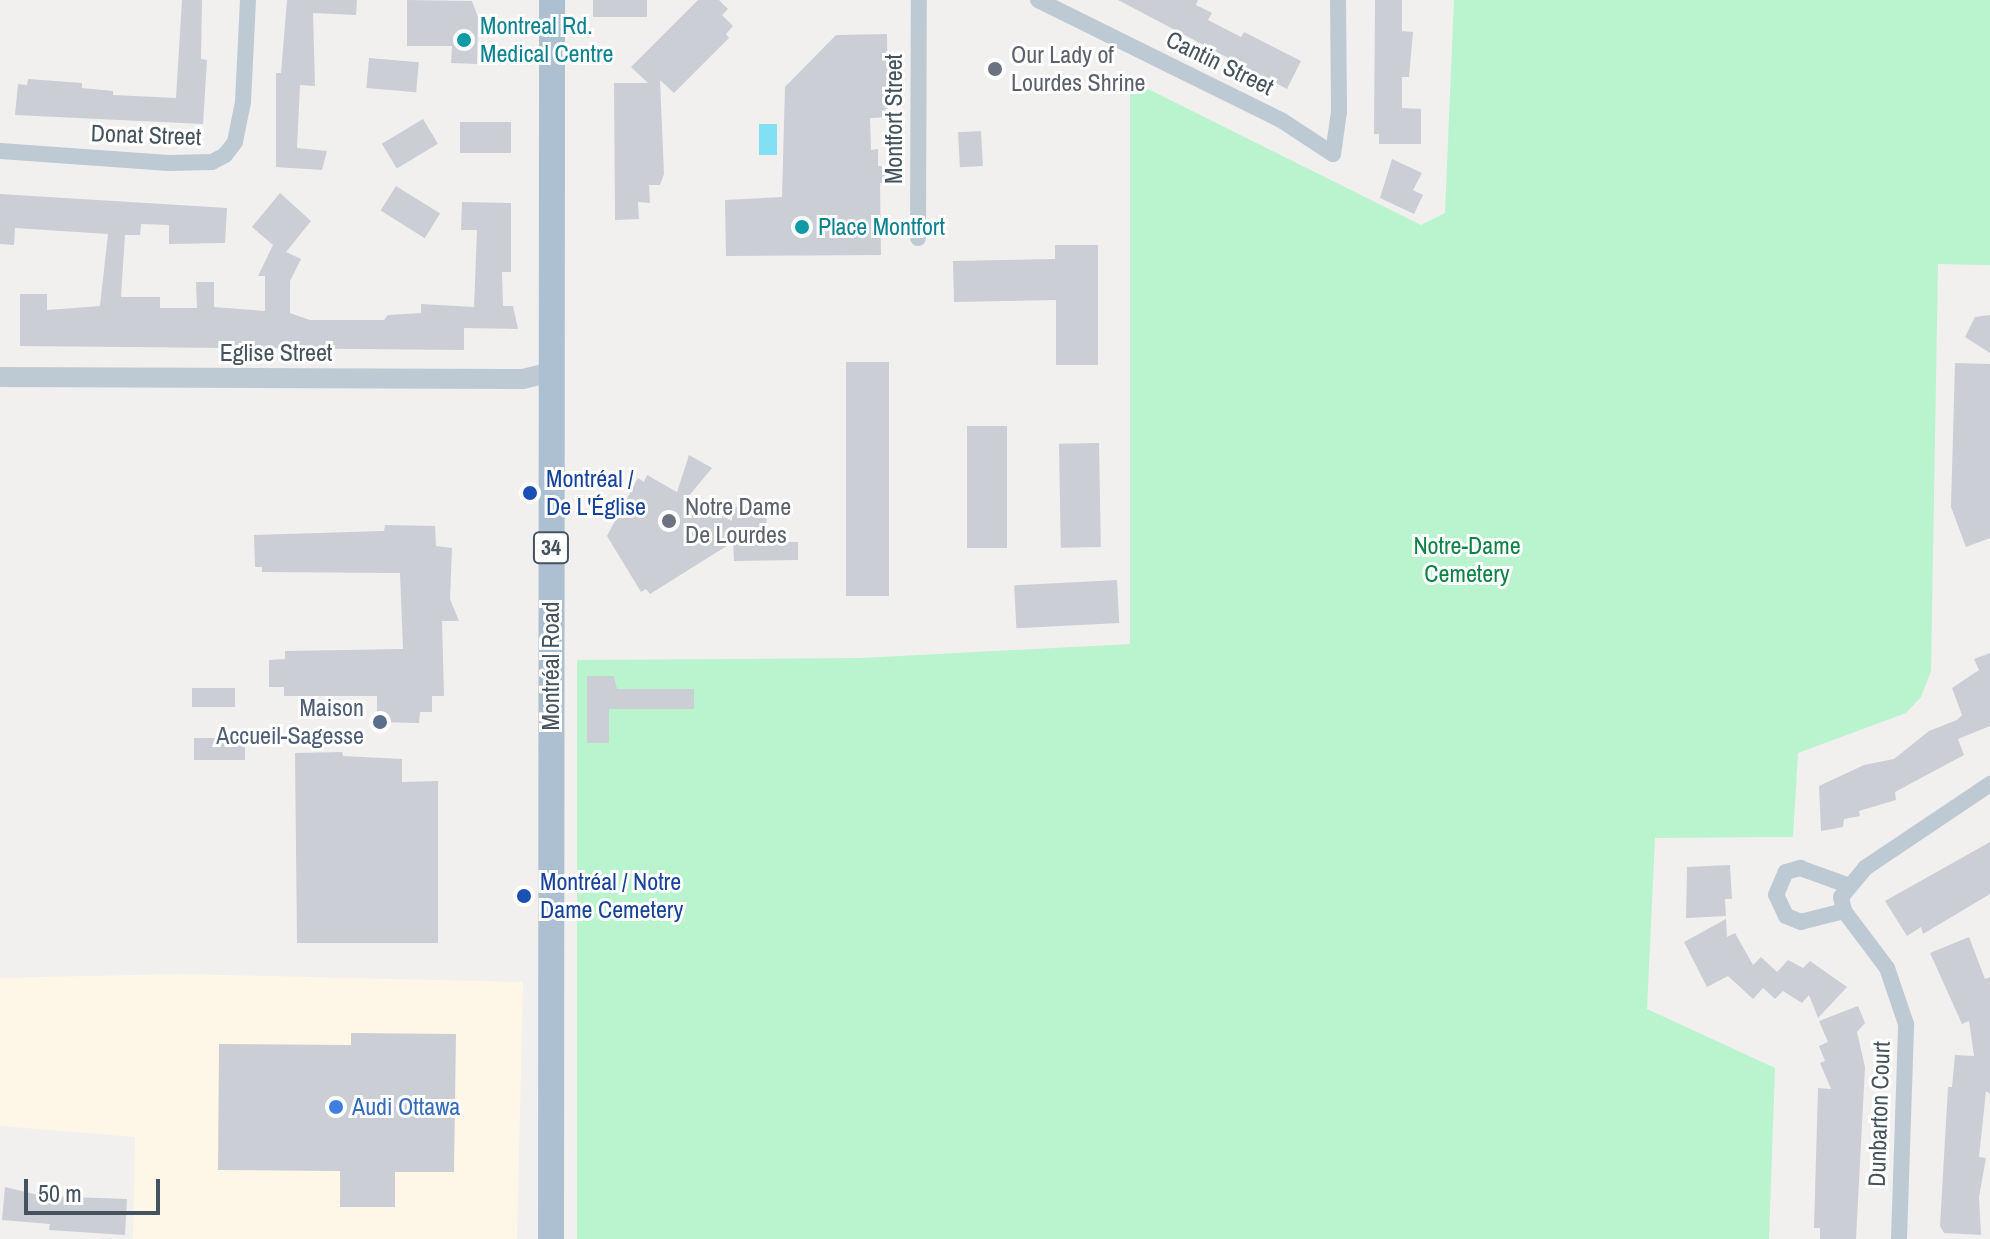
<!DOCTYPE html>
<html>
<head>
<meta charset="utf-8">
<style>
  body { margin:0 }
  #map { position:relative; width:1990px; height:1239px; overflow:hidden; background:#f2efef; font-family:"Archivo Narrow",sans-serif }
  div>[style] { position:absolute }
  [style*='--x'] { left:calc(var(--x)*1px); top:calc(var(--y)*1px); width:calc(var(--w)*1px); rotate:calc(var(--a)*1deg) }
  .commercial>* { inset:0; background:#fef7e7 }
  .green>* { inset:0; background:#b9f4ce }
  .water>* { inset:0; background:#82e0f5; transform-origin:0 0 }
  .building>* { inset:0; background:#cbced4; transform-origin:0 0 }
  .minor>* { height:16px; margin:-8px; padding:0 8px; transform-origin:8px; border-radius:8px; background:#becad3 }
  .tertiary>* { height:20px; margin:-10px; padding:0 10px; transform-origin:10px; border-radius:10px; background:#becad3 }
  .primary>* { height:26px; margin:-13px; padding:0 13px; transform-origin:13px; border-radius:13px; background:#acc0d1 }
  .dots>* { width:22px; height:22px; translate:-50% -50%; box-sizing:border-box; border:4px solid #fff; border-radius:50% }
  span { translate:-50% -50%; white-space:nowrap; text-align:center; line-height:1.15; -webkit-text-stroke:6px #fff; paint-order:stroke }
  .shield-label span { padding:2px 6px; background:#fff; border:2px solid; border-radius:6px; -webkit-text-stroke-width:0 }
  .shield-label { font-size:22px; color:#45535f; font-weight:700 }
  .culture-label { font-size:24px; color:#0d838f }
  .left { translate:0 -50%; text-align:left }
  .worship-label { font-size:24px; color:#5b616d }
  .street-label { font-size:24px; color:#45535f }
  .transit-label { font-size:24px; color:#164399 }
  .park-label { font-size:24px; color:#0d8345 }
  .service-label { font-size:24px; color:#4e5e75 }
  .right { translate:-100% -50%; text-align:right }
  .shop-label { font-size:24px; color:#366cbe }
  .scale { position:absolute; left:24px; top:1179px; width:136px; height:36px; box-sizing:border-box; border:4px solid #45535f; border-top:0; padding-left:10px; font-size:24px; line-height:28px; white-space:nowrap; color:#45535f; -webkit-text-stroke:6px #fff; paint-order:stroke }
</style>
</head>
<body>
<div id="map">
  <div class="commercial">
    <div style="clip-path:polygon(180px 974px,523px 982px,517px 1239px,133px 1239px,135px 1137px,0 1126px,0 978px)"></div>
  </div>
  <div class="green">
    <div style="clip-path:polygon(1454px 0,1990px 0,1990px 265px,1938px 264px,1931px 671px,1921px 697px,1906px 713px,1798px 753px,1793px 837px,1655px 838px,1647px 1009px,1775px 1068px,1769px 1239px,577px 1239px,577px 660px,862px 658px,1130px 644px,1130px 80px,1421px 225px,1445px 213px)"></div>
  </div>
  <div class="water">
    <div style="left:759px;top:124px;width:18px;height:31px"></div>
  </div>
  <div class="building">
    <div style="clip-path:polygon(182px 0,202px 0,201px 59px,207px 60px,203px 124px,15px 115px,18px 84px,27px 85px,28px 79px,82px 83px,82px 88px,113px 91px,113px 95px,176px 98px)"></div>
    <div style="clip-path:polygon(287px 0,357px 0,356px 15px,313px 13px,315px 86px,300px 85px,297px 148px,327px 151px,322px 170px,276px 167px,276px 73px,281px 73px)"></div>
    <div style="clip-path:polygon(407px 0,472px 1px,478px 17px,477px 64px,451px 63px,452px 46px,407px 46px)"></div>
    <div style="left:593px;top:0;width:54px;height:17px"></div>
    <div style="clip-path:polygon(698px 0,719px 0,728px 9px,722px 15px,733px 26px,726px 34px,729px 38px,674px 93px,660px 80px,664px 174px,660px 185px,649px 185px,650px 203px,638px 202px,639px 219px,615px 220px,614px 83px,648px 83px,631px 67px)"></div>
    <div style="clip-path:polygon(1118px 0,1198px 0,1196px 5px,1212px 13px,1208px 20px,1241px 37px,1244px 32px,1301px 61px,1287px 89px)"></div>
    <div style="clip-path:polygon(1375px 0,1402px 0,1402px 31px,1413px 32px,1409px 77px,1402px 77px,1402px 108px,1421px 109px,1421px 144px,1379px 144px,1379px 134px,1374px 134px)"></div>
    <div style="clip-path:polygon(887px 34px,888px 117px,870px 118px,871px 150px,878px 149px,878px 166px,886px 166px,887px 183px,880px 183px,881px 255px,726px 256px,725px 200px,782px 197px,785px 87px,836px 35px)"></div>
    <div style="left:369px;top:58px;width:50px;height:30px;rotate:5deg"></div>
    <div style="left:423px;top:119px;width:29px;height:48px;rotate:59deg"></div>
    <div style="left:460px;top:122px;width:51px;height:31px"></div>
    <div style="left:981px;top:131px;width:35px;height:23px;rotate:87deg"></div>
    <div style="clip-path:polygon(1392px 159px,1422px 173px,1413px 190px,1423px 195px,1414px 214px,1380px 198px)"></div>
    <div style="left:396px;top:186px;width:52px;height:29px;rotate:32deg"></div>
    <div style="clip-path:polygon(280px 193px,311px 221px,286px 252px,301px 259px,290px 281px,290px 313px,310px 320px,384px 320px,388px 315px,421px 313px,421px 304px,474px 307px,477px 230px,461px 230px,462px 202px,511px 203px,511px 272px,502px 272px,503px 306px,513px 306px,518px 329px,464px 328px,464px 350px,20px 346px,20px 294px,47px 294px,47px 310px,100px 306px,108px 234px,15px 228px,14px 245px,0 244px,0 194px,227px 208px,225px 243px,169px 244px,169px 225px,141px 224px,140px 235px,125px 235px,121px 297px,160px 297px,160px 308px,197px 308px,196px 282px,214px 282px,214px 307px,265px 311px,265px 276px,258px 276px,273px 245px,252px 227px)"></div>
    <div style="clip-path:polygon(1055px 245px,1098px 245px,1098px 365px,1056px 365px,1056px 300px,954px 302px,953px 261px,1055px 259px)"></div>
    <div style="clip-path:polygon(1990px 315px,1990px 353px,1965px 337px,1975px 317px)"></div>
    <div style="left:846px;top:362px;width:43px;height:234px"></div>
    <div style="clip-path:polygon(1955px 363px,1990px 364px,1990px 538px,1966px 547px,1951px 507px)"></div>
    <div style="left:1007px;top:426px;width:122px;height:40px;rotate:90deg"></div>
    <div style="left:1099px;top:443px;width:104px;height:40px;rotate:89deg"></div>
    <div style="clip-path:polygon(689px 455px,712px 468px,688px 497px,732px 521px,732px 507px,766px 506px,767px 542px,798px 542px,798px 560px,734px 561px,733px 542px,650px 594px,646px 589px,641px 592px,607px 536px,638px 478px,644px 482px,647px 475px,677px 492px)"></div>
    <div style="clip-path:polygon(385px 525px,435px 526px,436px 546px,452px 548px,450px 599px,459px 621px,442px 621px,444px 696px,432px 696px,432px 712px,420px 712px,419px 723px,377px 722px,377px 696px,284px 696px,284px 687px,269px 687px,269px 660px,285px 659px,285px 651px,403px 649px,400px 573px,262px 572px,262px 567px,255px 567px,254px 535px,384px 531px)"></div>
    <div style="left:1117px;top:580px;width:43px;height:103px;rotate:87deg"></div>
    <div style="clip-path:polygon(1990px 653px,1990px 726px,1958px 739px,1964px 755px,1895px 792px,1896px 800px,1859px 811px,1860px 816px,1844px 819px,1843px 827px,1821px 831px,1819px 786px,1864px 765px,1894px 759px,1929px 731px,1957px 720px,1962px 715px,1952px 688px,1979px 670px,1974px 659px)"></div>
    <div style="clip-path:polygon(587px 676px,614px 676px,617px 689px,694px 689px,694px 709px,609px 709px,609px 743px,587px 743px)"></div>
    <div style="left:235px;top:688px;width:19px;height:43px;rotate:90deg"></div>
    <div style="left:194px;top:738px;width:51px;height:22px"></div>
    <div style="clip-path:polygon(342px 752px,343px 756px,402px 759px,402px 782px,438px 781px,438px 943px,297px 943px,295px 753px)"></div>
    <div style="clip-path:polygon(1990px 842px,1990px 894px,1923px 934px,1921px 927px,1907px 936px,1885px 901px)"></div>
    <div style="clip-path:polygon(1730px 865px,1732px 899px,1725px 899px,1726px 916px,1686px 918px,1687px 867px)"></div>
    <div style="clip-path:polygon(1726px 919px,1727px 937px,1735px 933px,1753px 965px,1761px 957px,1777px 972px,1788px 960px,1803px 968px,1810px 961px,1847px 987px,1818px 1018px,1809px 995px,1802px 1003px,1783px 991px,1775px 999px,1763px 988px,1753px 999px,1728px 976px,1707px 987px,1684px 942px)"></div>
    <div style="clip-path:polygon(1969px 937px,1985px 979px,1990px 977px,1990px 1094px,1986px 1091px,1979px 1157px,1986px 1158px,1979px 1197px,1981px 1235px,1944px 1233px,1940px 1226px,1948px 1087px,1952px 1087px,1955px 1055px,1974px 1056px,1969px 1021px,1962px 1024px,1930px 953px)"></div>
    <div style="clip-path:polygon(1858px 1006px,1865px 1023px,1857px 1032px,1865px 1067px,1856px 1239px,1820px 1239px,1820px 1228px,1814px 1228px,1818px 1088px,1831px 1089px,1820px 1063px,1825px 1061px,1819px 1046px,1828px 1042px,1819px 1021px)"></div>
    <div style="clip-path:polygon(351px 1033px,456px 1034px,454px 1172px,395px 1172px,395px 1207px,340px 1207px,340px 1171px,218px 1170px,219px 1044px,351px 1045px)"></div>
    <div style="clip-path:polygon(5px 1187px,42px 1196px,127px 1199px,125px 1235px,49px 1230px,50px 1224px,2px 1220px)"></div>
  </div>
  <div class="minor">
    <div style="--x:1038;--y:0;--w:271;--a:26.3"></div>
    <div style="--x:1281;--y:120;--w:62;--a:33.2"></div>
    <div style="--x:1333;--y:154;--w:42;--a:-81.9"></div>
    <div style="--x:1339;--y:112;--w:112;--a:-90.5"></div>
    <div style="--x:0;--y:151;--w:169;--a:4.1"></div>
    <div style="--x:169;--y:163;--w:43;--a:-1.3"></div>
    <div style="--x:212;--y:162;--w:15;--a:-28"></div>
    <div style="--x:225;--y:155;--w:16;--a:-52"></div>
    <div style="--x:235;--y:142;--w:41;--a:-78.7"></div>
    <div style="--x:243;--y:102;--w:102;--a:-87.2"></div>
    <div style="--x:918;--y:238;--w:238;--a:-89.8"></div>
    <div style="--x:1844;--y:911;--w:44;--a:165.7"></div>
    <div style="--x:1801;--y:922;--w:16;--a:-158"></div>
    <div style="--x:1786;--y:916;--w:23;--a:-115"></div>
    <div style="--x:1776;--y:895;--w:25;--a:-67"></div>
    <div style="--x:1786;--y:872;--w:15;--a:-16"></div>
    <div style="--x:1800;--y:868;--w:50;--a:19.9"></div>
    <div style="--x:1899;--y:1239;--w:215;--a:-88.1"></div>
    <div style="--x:1906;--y:1024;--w:59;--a:-108.7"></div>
    <div style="--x:1887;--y:968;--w:71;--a:-127"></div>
    <div style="--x:1844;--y:911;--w:14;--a:-102"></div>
    <div style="--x:1841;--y:897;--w:38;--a:-50"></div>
    <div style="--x:1865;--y:868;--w:151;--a:-33.9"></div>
  </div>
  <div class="tertiary">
    <div style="--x:0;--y:377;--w:523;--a:0.22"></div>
    <div style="--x:523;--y:379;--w:30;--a:-14"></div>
  </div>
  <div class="primary">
    <div style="--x:551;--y:1239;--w:1239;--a:-89.95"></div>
  </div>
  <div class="dots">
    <div style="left:464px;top:40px;background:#0f9aa8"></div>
    <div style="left:995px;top:69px;background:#6b7280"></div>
    <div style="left:802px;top:227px;background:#0f9aa8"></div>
    <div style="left:530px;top:493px;background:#1a4fb4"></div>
    <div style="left:669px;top:521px;background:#6b7280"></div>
    <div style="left:380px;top:722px;background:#5c6f8a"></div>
    <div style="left:524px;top:896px;background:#1a4fb4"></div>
    <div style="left:336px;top:1107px;background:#3f7fe0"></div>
  </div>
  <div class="shield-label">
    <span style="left:551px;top:548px">34</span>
  </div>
  <div class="culture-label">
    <span class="left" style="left:480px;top:40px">Montreal Rd.<br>Medical Centre</span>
    <span class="left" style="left:818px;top:227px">Place Montfort</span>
  </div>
  <div class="worship-label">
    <span class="left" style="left:1011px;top:69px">Our Lady of<br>Lourdes Shrine</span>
    <span class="left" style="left:685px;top:521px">Notre Dame<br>De Lourdes</span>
  </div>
  <div class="street-label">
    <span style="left:1220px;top:63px;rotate:26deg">Cantin Street</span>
    <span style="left:894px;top:119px;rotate:-90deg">Montfort Street</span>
    <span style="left:146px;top:135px;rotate:2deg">Donat Street</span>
    <span style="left:276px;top:353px">Eglise Street</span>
    <span style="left:551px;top:666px;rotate:-90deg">Montréal Road</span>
    <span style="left:1879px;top:1114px;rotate:-88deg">Dunbarton Court</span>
  </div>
  <div class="transit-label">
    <span class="left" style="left:546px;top:493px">Montréal /<br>De L'Église</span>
    <span class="left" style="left:540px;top:896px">Montréal / Notre<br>Dame Cemetery</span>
  </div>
  <div class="park-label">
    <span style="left:1467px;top:560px">Notre-Dame<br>Cemetery</span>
  </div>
  <div class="service-label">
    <span class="right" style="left:364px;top:722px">Maison<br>Accueil-Sagesse</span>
  </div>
  <div class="shop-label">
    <span class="left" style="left:352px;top:1107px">Audi Ottawa</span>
  </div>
  <div class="scale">50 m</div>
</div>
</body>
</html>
